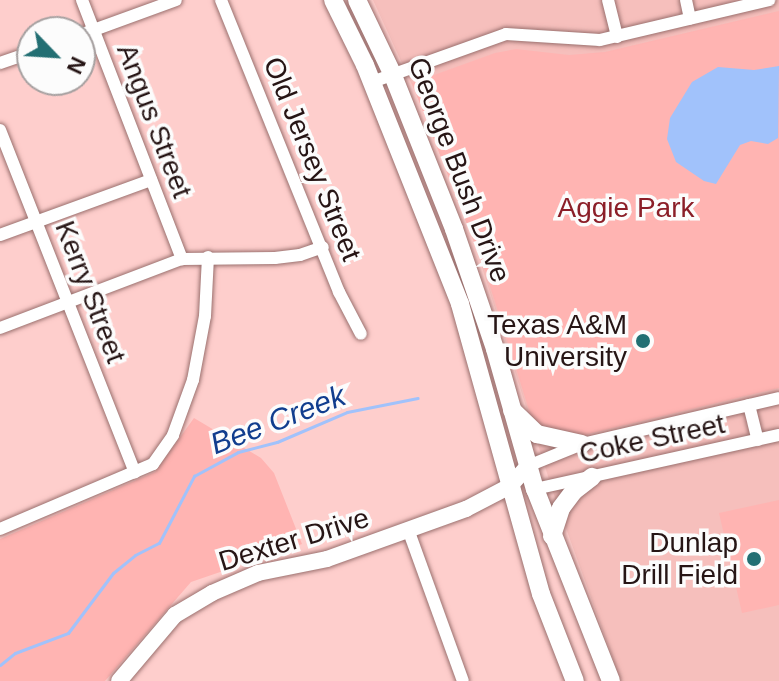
<!DOCTYPE html>
<html>
<head>
<meta charset="utf-8">
<style>
  body { margin:0 }
  #map { position:relative; width:779px; height:681px; overflow:hidden; background:#fececc; font-family:Helvetica,sans-serif }
  div>[style] { position:absolute }
  [style*='--x'] { left:calc(var(--x)*1px); top:calc(var(--y)*1px); width:calc(var(--w)*1px); rotate:calc(var(--a)*1deg) }
  .built>* { inset:0; background:#f6bfbc }
  .green>* { inset:0; background:#ffb4b2 }
  .water>* { inset:0; background:#a1c2fb }
  .stream>* { height:3px; margin:-1.5px; padding:0 1.5px; transform-origin:1.5px; border-radius:1.5px; background:#a1c2fb }
  .roads { filter:drop-shadow(0 0 2px #9a706e) drop-shadow(0 0 2px #9a706e) }
  .minor>* { height:12px; margin:-6px; padding:0 6px; transform-origin:6px; border-radius:6px; background:#fff }
  .tertiary>* { height:16px; margin:-8px; padding:0 8px; transform-origin:8px; border-radius:8px; background:#fff }
  .secondary>* { height:18px; margin:-9px; padding:0 9px; transform-origin:9px; border-radius:9px; background:#fff }
  .dots>* { width:22px; height:22px; translate:-50% -50%; box-sizing:border-box; border:4px solid #fcfcfc; border-radius:50% }
  span { translate:-50% -50%; white-space:nowrap; text-align:center; line-height:1.15; -webkit-text-stroke:7px #fcfcfc; paint-order:stroke }
  .street-label { font-size:28px; color:#261515 }
  .park-label { font-size:28px; color:#8b1e28 }
  .poi-label { font-size:28px; color:#261515 }
  .right { translate:-100% -50%; text-align:right }
  .water-label { font-size:30px; color:#113d8e; font-style:italic }
  .north { position:absolute; left:16px; top:16px; width:80px; height:80px; box-sizing:border-box; background:#fcfcfc; border:2px solid #a6a0a0; border-radius:50%; rotate:115deg; font-size:22px; font-weight:700; line-height:32px; text-align:center; color:#261515 }
  .north::after { content:''; display:block; margin:auto; width:28px; height:36px; background:#236f73; clip-path:polygon(50% 0,100% 100%,50% 72%,0 100%) }
</style>
</head>
<body>
<div id="map">
  <div class="built">
    <div style="clip-path:polygon(373px 0,779px 0,779px 681px,621px 681px,553px 492px,475px 245px,417px 96px)"></div>
  </div>
  <div class="green">
    <div style="clip-path:polygon(779px 11px,779px 388px,580px 436px,535px 429px,483px 264px,412px 83px,495px 53px,516px 49px,569px 55px,605px 52px)"></div>
    <div style="clip-path:polygon(194px 418px,261px 458px,274px 473px,302px 544px,191px 582px,105px 681px,0 681px,0 539px,155px 472px)"></div>
    <div style="clip-path:polygon(779px 500px,779px 605px,742px 613px,719px 513px)"></div>
  </div>
  <div class="water">
    <div style="clip-path:polygon(779px 66px,778px 138px,768px 144px,751px 141px,740px 145px,716px 184px,704px 181px,676px 162px,667px 139px,670px 118px,692px 82px,718px 67px,754px 70px)"></div>
  </div>
  <div class="stream">
    <div style="--x:0;--y:665;--w:19;--a:-39"></div>
    <div style="--x:15;--y:653;--w:57;--a:-20.7"></div>
    <div style="--x:68;--y:633;--w:75;--a:-53.1"></div>
    <div style="--x:113;--y:573;--w:28;--a:-39"></div>
    <div style="--x:135;--y:555;--w:27;--a:-27"></div>
    <div style="--x:159;--y:543;--w:76;--a:-62.4"></div>
    <div style="--x:194;--y:476;--w:50;--a:-28.6"></div>
    <div style="--x:238;--y:452;--w:40;--a:-14.4"></div>
    <div style="--x:277;--y:442;--w:76;--a:-23.2"></div>
    <div style="--x:347;--y:412;--w:72;--a:-11.2"></div>
  </div>
  <div class="roads">
    <div class="minor">
      <div style="--x:82;--y:0;--w:278;--a:68.9"></div>
      <div style="--x:221;--y:0;--w:315;--a:68"></div>
      <div style="--x:339;--y:292;--w:47;--a:62.4"></div>
      <div style="--x:608;--y:0;--w:38;--a:76"></div>
      <div style="--x:686;--y:0;--w:19;--a:78"></div>
      <div style="--x:80;--y:35;--w:102;--a:-20"></div>
      <div style="--x:0;--y:63;--w:34;--a:-19"></div>
      <div style="--x:372;--y:82;--w:142;--a:-19.7"></div>
      <div style="--x:506;--y:34;--w:94;--a:3.7"></div>
      <div style="--x:600;--y:40;--w:174;--a:-13.3"></div>
      <div style="--x:0;--y:130;--w:368;--a:68.5"></div>
      <div style="--x:0;--y:235;--w:161;--a:-20"></div>
      <div style="--x:0;--y:328;--w:195;--a:-20.8"></div>
      <div style="--x:182;--y:259;--w:93;--a:-0.6"></div>
      <div style="--x:275;--y:258;--w:25;--a:-7"></div>
      <div style="--x:300;--y:255;--w:24;--a:-19"></div>
      <div style="--x:749;--y:405;--w:36;--a:76"></div>
      <div style="--x:528;--y:466;--w:58;--a:-22.2"></div>
      <div style="--x:582;--y:444;--w:202;--a:-13.1"></div>
      <div style="--x:535;--y:489;--w:250;--a:-12.5"></div>
      <div style="--x:0;--y:529;--w:166;--a:-23"></div>
      <div style="--x:153;--y:464;--w:35;--a:-55"></div>
      <div style="--x:173;--y:435;--w:59;--a:-70"></div>
      <div style="--x:193;--y:380;--w:65;--a:-79.4"></div>
      <div style="--x:205;--y:316;--w:59;--a:-87.1"></div>
      <div style="--x:409;--y:532;--w:158;--a:70.1"></div>
    </div>
    <div class="tertiary">
      <div style="--x:119;--y:681;--w:87;--a:-49.7"></div>
      <div style="--x:175;--y:615;--w:43;--a:-30.7"></div>
      <div style="--x:212;--y:593;--w:50;--a:-23.5"></div>
      <div style="--x:258;--y:573;--w:70;--a:-11.5"></div>
      <div style="--x:327;--y:559;--w:148;--a:-19.8"></div>
      <div style="--x:466;--y:509;--w:50;--a:-27.6"></div>
      <div style="--x:510;--y:486;--w:27;--a:-48"></div>
    </div>
    <div class="secondary">
      <div style="--x:333;--y:0;--w:72;--a:63.8"></div>
      <div style="--x:365;--y:65;--w:257;--a:68.3"></div>
      <div style="--x:460;--y:304;--w:301;--a:74.4"></div>
      <div style="--x:541;--y:594;--w:93;--a:68.7"></div>
      <div style="--x:357;--y:0;--w:81;--a:64.4"></div>
      <div style="--x:392;--y:73;--w:168;--a:68.3"></div>
      <div style="--x:454;--y:229;--w:127;--a:71.1"></div>
      <div style="--x:495;--y:349;--w:146;--a:74.1"></div>
      <div style="--x:535;--y:489;--w:206;--a:68.4"></div>
      <div style="--x:512;--y:410;--w:35;--a:44"></div>
      <div style="--x:537;--y:434;--w:46;--a:12.5"></div>
      <div style="--x:552;--y:536;--w:29;--a:-72"></div>
      <div style="--x:561;--y:508;--w:21;--a:-53"></div>
      <div style="--x:574;--y:491;--w:23;--a:-38"></div>
    </div>
  </div>
  <div class="dots">
    <div style="left:643px;top:341px;background:#236f73"></div>
    <div style="left:754px;top:559px;background:#236f73"></div>
  </div>
  <div class="street-label">
    <span style="left:154px;top:121px;rotate:69deg">Angus Street</span>
    <span style="left:312px;top:159px;rotate:68deg">Old Jersey Street</span>
    <span style="left:459px;top:170px;rotate:69deg">George Bush Drive</span>
    <span style="left:90px;top:292px;rotate:69deg">Kerry Street</span>
    <span style="left:652px;top:439px;rotate:-12deg">Coke Street</span>
    <span style="left:294px;top:540px;rotate:-17deg">Dexter Drive</span>
  </div>
  <div class="park-label">
    <span style="left:626px;top:208px">Aggie Park</span>
  </div>
  <div class="poi-label">
    <span class="right" style="left:627px;top:341px">Texas A&amp;M<br>University</span>
    <span class="right" style="left:738px;top:559px">Dunlap<br>Drill Field</span>
  </div>
  <div class="water-label">
    <span style="left:278px;top:420px;rotate:-21deg">Bee Creek</span>
  </div>
  <div class="north">N</div>
</div>
</body>
</html>
